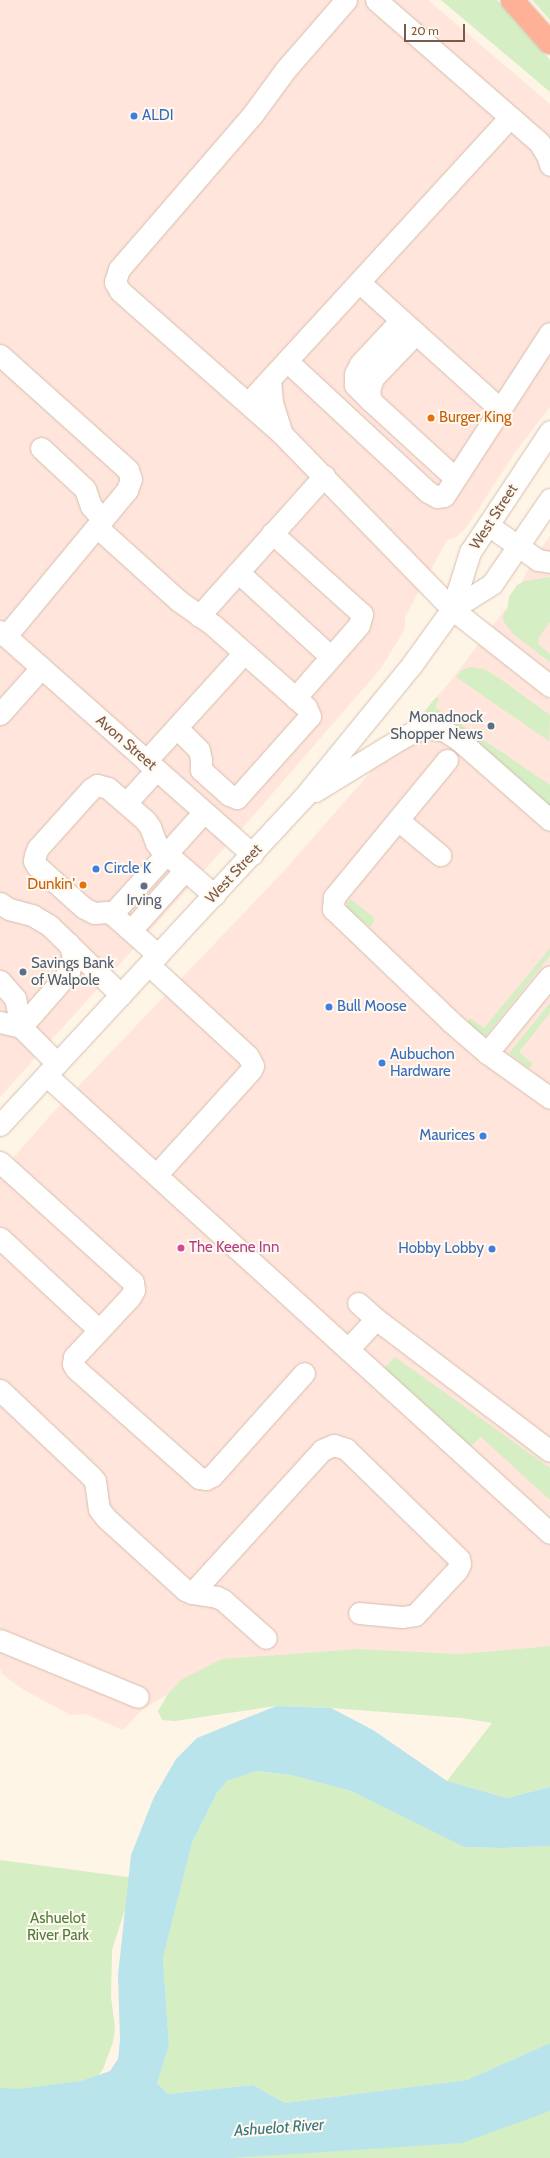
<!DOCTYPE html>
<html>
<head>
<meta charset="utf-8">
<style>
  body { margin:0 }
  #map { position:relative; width:550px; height:2158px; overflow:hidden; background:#fef5e7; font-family:Cabin,sans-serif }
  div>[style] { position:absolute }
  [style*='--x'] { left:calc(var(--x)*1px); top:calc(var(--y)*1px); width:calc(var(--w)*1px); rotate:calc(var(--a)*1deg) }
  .commercial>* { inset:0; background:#ffe5db }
  .green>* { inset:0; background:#d5eec3 }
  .water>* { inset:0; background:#b9e4eb }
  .roads { filter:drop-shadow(0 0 1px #d5beae) drop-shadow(0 0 1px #d5beae) }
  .minor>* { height:21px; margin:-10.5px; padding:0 10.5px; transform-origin:10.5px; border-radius:10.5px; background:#fff }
  .highway>* { height:22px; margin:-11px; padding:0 11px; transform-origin:11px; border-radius:11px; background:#ffb198 }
  .dots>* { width:11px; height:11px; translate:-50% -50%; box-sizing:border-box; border:2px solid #fff9f0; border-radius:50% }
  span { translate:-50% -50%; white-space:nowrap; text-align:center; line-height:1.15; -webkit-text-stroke:4px #fff9f0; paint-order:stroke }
  .shop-label { font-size:15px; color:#366cbe }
  .left { translate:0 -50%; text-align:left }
  .right { translate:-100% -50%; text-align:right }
  .food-label { font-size:15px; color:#c56008 }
  .street-label { font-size:15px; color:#7c5a48 }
  .service-label { font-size:15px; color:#4e5e75 }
  .hotel-label { font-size:15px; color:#b23c85 }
  .park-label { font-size:15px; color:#507d3c }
  .water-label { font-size:16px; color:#397782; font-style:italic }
  .scale { position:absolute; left:404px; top:24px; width:61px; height:18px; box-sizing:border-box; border:2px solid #7c5a48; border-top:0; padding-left:5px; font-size:12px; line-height:14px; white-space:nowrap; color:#7c5a48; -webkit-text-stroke:3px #fff9f0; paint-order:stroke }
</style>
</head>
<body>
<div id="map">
  <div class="commercial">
    <div style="clip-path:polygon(0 0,428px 0,550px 104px,550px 407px,516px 451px,466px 528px,456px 537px,447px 540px,405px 617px,405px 629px,381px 668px,254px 815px,0 1097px)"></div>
    <div style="clip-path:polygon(550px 536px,550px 1646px,461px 1654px,357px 1649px,262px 1656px,181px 1680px,168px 1694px,142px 1710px,123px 1730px,86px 1714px,71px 1715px,24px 1690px,2px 1674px,0 1668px,0 1173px,49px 1117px,283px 872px,448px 684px,510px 603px,535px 557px)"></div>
  </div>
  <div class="green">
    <div style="clip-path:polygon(441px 0,497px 0,550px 60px,550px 92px)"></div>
    <div style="clip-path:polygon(532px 0,550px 0,550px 20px,536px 4px)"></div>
    <div style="clip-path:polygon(550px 577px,550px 622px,539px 637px,538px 644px,550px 654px,550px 662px,514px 635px,504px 622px,503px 617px,504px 612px,507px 611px,509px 597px,517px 585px,525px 581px)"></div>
    <div style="clip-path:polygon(470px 667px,484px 669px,496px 676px,550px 715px,549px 741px,456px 677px,462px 670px)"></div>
    <div style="clip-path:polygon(436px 697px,439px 699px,435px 707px,550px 785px,550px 806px,425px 721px,426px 710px)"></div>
    <div style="clip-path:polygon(351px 899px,372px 916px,374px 921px,370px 927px,348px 909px,347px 903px)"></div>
    <div style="clip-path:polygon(550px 948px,550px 956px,484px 1038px,467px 1023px,470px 1018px,484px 1028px)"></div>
    <div style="clip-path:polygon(550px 1003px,550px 1013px,519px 1052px,533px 1064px,529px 1068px,509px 1053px)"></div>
    <div style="clip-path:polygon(395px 1357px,550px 1468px,550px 1500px,481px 1437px,470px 1447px,384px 1368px)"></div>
    <div style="clip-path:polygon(550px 1646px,550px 1787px,507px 1798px,447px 1781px,492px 1723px,462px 1718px,331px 1708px,276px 1706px,175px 1721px,162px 1720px,158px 1711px,168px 1694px,181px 1680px,222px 1659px,357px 1649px,461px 1654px)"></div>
    <div style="clip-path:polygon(257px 1771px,291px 1775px,351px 1791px,464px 1847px,503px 1848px,550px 1846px,550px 2043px,467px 2080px,285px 2103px,253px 2085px,168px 2094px,157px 2083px,169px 2046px,163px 1958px,192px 1843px,217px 1793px,227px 1781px)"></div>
    <div style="clip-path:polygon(0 1860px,135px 1878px,112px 1950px,111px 1997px,115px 2028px,113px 2042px,103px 2069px,92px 2084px,0 2111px)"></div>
    <div style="clip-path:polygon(550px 2088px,550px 2158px,163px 2158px)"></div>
  </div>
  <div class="water">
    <div style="clip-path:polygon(276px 1706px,331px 1708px,373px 1730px,447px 1781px,507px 1798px,550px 1787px,550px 1846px,503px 1848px,464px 1847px,351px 1791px,291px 1775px,257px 1771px,227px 1781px,217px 1793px,192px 1843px,163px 1958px,169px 2046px,157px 2083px,168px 2094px,253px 2085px,285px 2103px,467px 2080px,550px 2043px,550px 2111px,462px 2143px,229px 2158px,0 2158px,0 2088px,18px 2089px,82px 2081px,110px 2071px,118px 2059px,120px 2040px,118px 1975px,131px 1855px,154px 1797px,176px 1759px,197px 1738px)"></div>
  </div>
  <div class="roads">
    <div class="minor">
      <div style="--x:346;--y:0;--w:91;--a:131"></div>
      <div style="--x:286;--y:69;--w:56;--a:126.3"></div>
      <div style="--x:253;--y:114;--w:205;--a:130.8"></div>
      <div style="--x:119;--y:269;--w:14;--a:107"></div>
      <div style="--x:115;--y:282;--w:10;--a:61"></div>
      <div style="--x:120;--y:291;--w:216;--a:41.4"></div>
      <div style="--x:282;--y:434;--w:244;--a:45.8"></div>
      <div style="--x:452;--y:609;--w:125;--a:38.2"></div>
      <div style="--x:376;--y:0;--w:216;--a:41.1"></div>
      <div style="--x:539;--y:142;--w:17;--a:59"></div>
      <div style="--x:548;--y:157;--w:8;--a:76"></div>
      <div style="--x:359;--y:282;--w:190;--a:42"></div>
      <div style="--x:416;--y:333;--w:62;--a:133.7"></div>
      <div style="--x:373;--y:378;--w:13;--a:108"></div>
      <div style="--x:369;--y:390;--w:11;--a:80"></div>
      <div style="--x:371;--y:401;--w:114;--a:42.5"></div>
      <div style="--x:0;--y:355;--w:172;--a:41.9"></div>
      <div style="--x:128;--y:470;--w:9;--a:72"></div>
      <div style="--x:131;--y:479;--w:12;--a:110"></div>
      <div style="--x:127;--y:490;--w:190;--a:129.7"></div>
      <div style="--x:287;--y:361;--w:192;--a:42.9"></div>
      <div style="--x:428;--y:492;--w:10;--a:29"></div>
      <div style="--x:437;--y:497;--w:7;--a:-8"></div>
      <div style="--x:444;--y:496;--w:194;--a:-57"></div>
      <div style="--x:270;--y:379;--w:24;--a:85"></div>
      <div style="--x:272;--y:403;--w:32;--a:72"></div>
      <div style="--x:371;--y:401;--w:23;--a:-135"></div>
      <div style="--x:355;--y:385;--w:11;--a:-90"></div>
      <div style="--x:355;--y:374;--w:11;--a:-63"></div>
      <div style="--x:360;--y:364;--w:60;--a:-47"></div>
      <div style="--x:248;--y:403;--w:388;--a:-47.5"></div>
      <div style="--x:41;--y:448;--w:60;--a:43"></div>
      <div style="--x:85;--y:489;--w:18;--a:71"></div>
      <div style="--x:91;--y:506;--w:18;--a:49"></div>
      <div style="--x:488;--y:525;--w:61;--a:35"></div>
      <div style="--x:538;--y:560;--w:12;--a:9"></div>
      <div style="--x:97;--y:527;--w:110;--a:42.1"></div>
      <div style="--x:179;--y:601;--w:42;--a:35.2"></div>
      <div style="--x:213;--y:625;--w:124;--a:41.4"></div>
      <div style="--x:306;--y:707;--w:10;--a:66"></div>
      <div style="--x:310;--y:716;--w:110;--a:131.7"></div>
      <div style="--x:237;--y:798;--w:9;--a:-159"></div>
      <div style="--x:229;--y:795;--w:38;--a:-138"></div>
      <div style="--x:201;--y:770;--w:10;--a:-90"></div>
      <div style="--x:201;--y:760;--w:10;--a:-101"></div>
      <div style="--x:199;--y:750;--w:31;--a:-135"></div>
      <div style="--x:272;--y:533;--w:121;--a:42"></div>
      <div style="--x:362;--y:614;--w:11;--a:105"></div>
      <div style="--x:359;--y:625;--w:97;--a:131.2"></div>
      <div style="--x:238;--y:572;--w:126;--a:42.4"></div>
      <div style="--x:452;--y:609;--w:47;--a:-32"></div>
      <div style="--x:492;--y:584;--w:103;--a:-55.7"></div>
      <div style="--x:199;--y:616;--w:188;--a:-48.2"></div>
      <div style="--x:0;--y:631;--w:337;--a:41.5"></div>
      <div style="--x:0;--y:714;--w:62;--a:-48.3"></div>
      <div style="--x:447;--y:760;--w:178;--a:129.5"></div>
      <div style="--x:334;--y:897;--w:12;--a:95"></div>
      <div style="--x:333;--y:909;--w:162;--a:43.7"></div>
      <div style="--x:450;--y:1021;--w:49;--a:40.9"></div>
      <div style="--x:487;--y:1053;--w:77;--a:35.5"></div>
      <div style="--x:146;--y:761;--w:146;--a:-47.8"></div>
      <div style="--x:315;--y:791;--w:100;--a:-31.5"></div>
      <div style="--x:400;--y:739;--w:17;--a:-28"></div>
      <div style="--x:415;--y:731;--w:14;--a:-12"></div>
      <div style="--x:429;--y:728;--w:16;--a:11"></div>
      <div style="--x:445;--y:731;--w:17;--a:33"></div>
      <div style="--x:459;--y:740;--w:121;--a:41.3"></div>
      <div style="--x:126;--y:803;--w:45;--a:-47.7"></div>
      <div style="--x:398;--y:820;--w:55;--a:39.8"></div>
      <div style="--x:0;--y:903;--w:11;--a:34"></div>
      <div style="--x:9;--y:909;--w:24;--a:15"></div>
      <div style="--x:32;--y:915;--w:21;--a:31"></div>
      <div style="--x:50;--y:926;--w:99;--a:44.2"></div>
      <div style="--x:112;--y:914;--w:137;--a:-48"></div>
      <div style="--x:131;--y:930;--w:81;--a:-48"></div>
      <div style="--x:158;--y:955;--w:62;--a:-138.3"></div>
      <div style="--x:112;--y:914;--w:5;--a:-158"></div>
      <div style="--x:107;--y:912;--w:13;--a:176"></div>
      <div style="--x:94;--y:913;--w:11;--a:-153"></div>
      <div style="--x:84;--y:908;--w:63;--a:-138.2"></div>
      <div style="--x:37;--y:866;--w:6;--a:-121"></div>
      <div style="--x:34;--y:861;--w:6;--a:-81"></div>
      <div style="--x:35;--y:855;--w:8;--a:-67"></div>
      <div style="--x:38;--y:848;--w:79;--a:-48.1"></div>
      <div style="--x:91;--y:789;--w:7;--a:-34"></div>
      <div style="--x:97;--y:785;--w:11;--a:15"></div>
      <div style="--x:108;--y:788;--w:49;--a:40.9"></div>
      <div style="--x:145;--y:820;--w:9;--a:54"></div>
      <div style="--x:150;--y:827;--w:17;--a:69"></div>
      <div style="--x:156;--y:843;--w:6;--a:51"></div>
      <div style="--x:160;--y:848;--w:72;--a:41"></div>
      <div style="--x:149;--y:965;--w:134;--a:42.6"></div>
      <div style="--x:248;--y:1056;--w:11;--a:63"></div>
      <div style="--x:253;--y:1066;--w:4;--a:117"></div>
      <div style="--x:251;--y:1070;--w:140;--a:132.1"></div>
      <div style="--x:0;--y:981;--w:23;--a:49"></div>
      <div style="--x:15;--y:998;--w:30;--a:78"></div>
      <div style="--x:0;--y:1022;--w:22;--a:13"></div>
      <div style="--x:21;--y:1027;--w:51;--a:45"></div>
      <div style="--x:21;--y:1027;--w:73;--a:-48.9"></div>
      <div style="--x:69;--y:972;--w:16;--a:-76"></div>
      <div style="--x:73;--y:956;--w:13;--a:-108"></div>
      <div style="--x:487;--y:1053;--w:99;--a:-50.7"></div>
      <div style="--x:46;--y:1075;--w:681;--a:42.26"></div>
      <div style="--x:0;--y:1125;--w:446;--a:-47.2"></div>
      <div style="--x:303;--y:798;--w:174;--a:-50.8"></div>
      <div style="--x:413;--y:663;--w:67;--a:-54.2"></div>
      <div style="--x:452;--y:609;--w:60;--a:-72.5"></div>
      <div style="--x:470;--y:552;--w:145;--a:-56.5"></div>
      <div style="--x:0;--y:1162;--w:179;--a:42.1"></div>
      <div style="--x:133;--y:1282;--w:8;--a:83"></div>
      <div style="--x:134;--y:1290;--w:8;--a:120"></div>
      <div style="--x:130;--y:1297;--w:82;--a:133"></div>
      <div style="--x:74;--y:1357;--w:7;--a:98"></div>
      <div style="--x:73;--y:1364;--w:6;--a:59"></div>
      <div style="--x:76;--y:1369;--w:164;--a:41.5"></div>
      <div style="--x:199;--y:1478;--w:7;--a:8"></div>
      <div style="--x:206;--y:1479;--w:7;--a:-27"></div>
      <div style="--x:212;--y:1476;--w:138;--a:-48.2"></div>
      <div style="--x:0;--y:1238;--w:135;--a:42.9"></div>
      <div style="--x:376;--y:1319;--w:218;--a:37.2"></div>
      <div style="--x:348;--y:1349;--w:41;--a:-47"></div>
      <div style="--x:376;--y:1319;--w:24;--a:-138"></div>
      <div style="--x:0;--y:1390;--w:125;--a:43.4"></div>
      <div style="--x:91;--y:1476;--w:6;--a:51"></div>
      <div style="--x:95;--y:1481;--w:28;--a:82"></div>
      <div style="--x:99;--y:1509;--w:11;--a:52"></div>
      <div style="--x:106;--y:1518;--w:107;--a:42.3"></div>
      <div style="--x:185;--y:1590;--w:8;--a:23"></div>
      <div style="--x:192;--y:1593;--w:25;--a:9"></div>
      <div style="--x:217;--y:1597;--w:7;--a:27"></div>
      <div style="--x:223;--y:1600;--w:57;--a:41.5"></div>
      <div style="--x:192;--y:1593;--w:193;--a:-47.7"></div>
      <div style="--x:322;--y:1450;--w:13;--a:-23"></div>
      <div style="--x:334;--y:1445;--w:13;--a:18"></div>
      <div style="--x:346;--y:1449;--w:158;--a:44.2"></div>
      <div style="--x:459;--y:1559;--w:5;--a:79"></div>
      <div style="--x:460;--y:1564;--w:7;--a:117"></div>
      <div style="--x:457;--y:1570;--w:62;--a:133"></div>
      <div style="--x:415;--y:1615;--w:13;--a:171"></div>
      <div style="--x:402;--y:1617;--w:43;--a:-174.7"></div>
      <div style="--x:0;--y:1640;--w:149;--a:22.4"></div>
    </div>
    <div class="highway">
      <div style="--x:512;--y:0;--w:57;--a:48.5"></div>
    </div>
  </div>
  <div class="dots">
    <div style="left:134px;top:116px;background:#3f7fe0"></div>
    <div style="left:431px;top:418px;background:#e8710a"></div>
    <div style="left:491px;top:726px;background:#5c6f8a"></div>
    <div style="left:96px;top:869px;background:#3f7fe0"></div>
    <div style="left:83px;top:885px;background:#e8710a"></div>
    <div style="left:144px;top:886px;background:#5c6f8a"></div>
    <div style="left:23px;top:972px;background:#5c6f8a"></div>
    <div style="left:329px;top:1007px;background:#3f7fe0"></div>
    <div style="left:382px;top:1063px;background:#3f7fe0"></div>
    <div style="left:483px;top:1136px;background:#3f7fe0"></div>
    <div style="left:181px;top:1248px;background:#d1479c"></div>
    <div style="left:492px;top:1249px;background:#3f7fe0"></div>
  </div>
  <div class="shop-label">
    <span class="left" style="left:142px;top:116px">ALDI</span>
    <span class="left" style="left:104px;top:869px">Circle K</span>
    <span class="left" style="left:337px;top:1007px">Bull Moose</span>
    <span class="left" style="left:390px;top:1063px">Aubuchon<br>Hardware</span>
    <span class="right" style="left:475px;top:1136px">Maurices</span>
    <span class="right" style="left:484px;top:1249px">Hobby Lobby</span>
  </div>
  <div class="food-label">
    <span class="left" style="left:439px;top:418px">Burger King</span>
    <span class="right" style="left:75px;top:885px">Dunkin'</span>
  </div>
  <div class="street-label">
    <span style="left:494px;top:517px;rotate:-57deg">West Street</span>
    <span style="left:126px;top:743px;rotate:41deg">Avon Street</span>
    <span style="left:234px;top:874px;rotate:-47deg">West Street</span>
  </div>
  <div class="service-label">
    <span class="right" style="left:483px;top:726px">Monadnock<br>Shopper News</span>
    <span style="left:144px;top:901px">Irving</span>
    <span class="left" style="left:31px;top:972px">Savings Bank<br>of Walpole</span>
  </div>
  <div class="hotel-label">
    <span class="left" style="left:189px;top:1248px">The Keene Inn</span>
  </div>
  <div class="park-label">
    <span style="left:58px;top:1927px">Ashuelot<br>River Park</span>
  </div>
  <div class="water-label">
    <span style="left:279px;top:2128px;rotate:-4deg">Ashuelot River</span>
  </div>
  <div class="scale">20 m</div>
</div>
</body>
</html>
